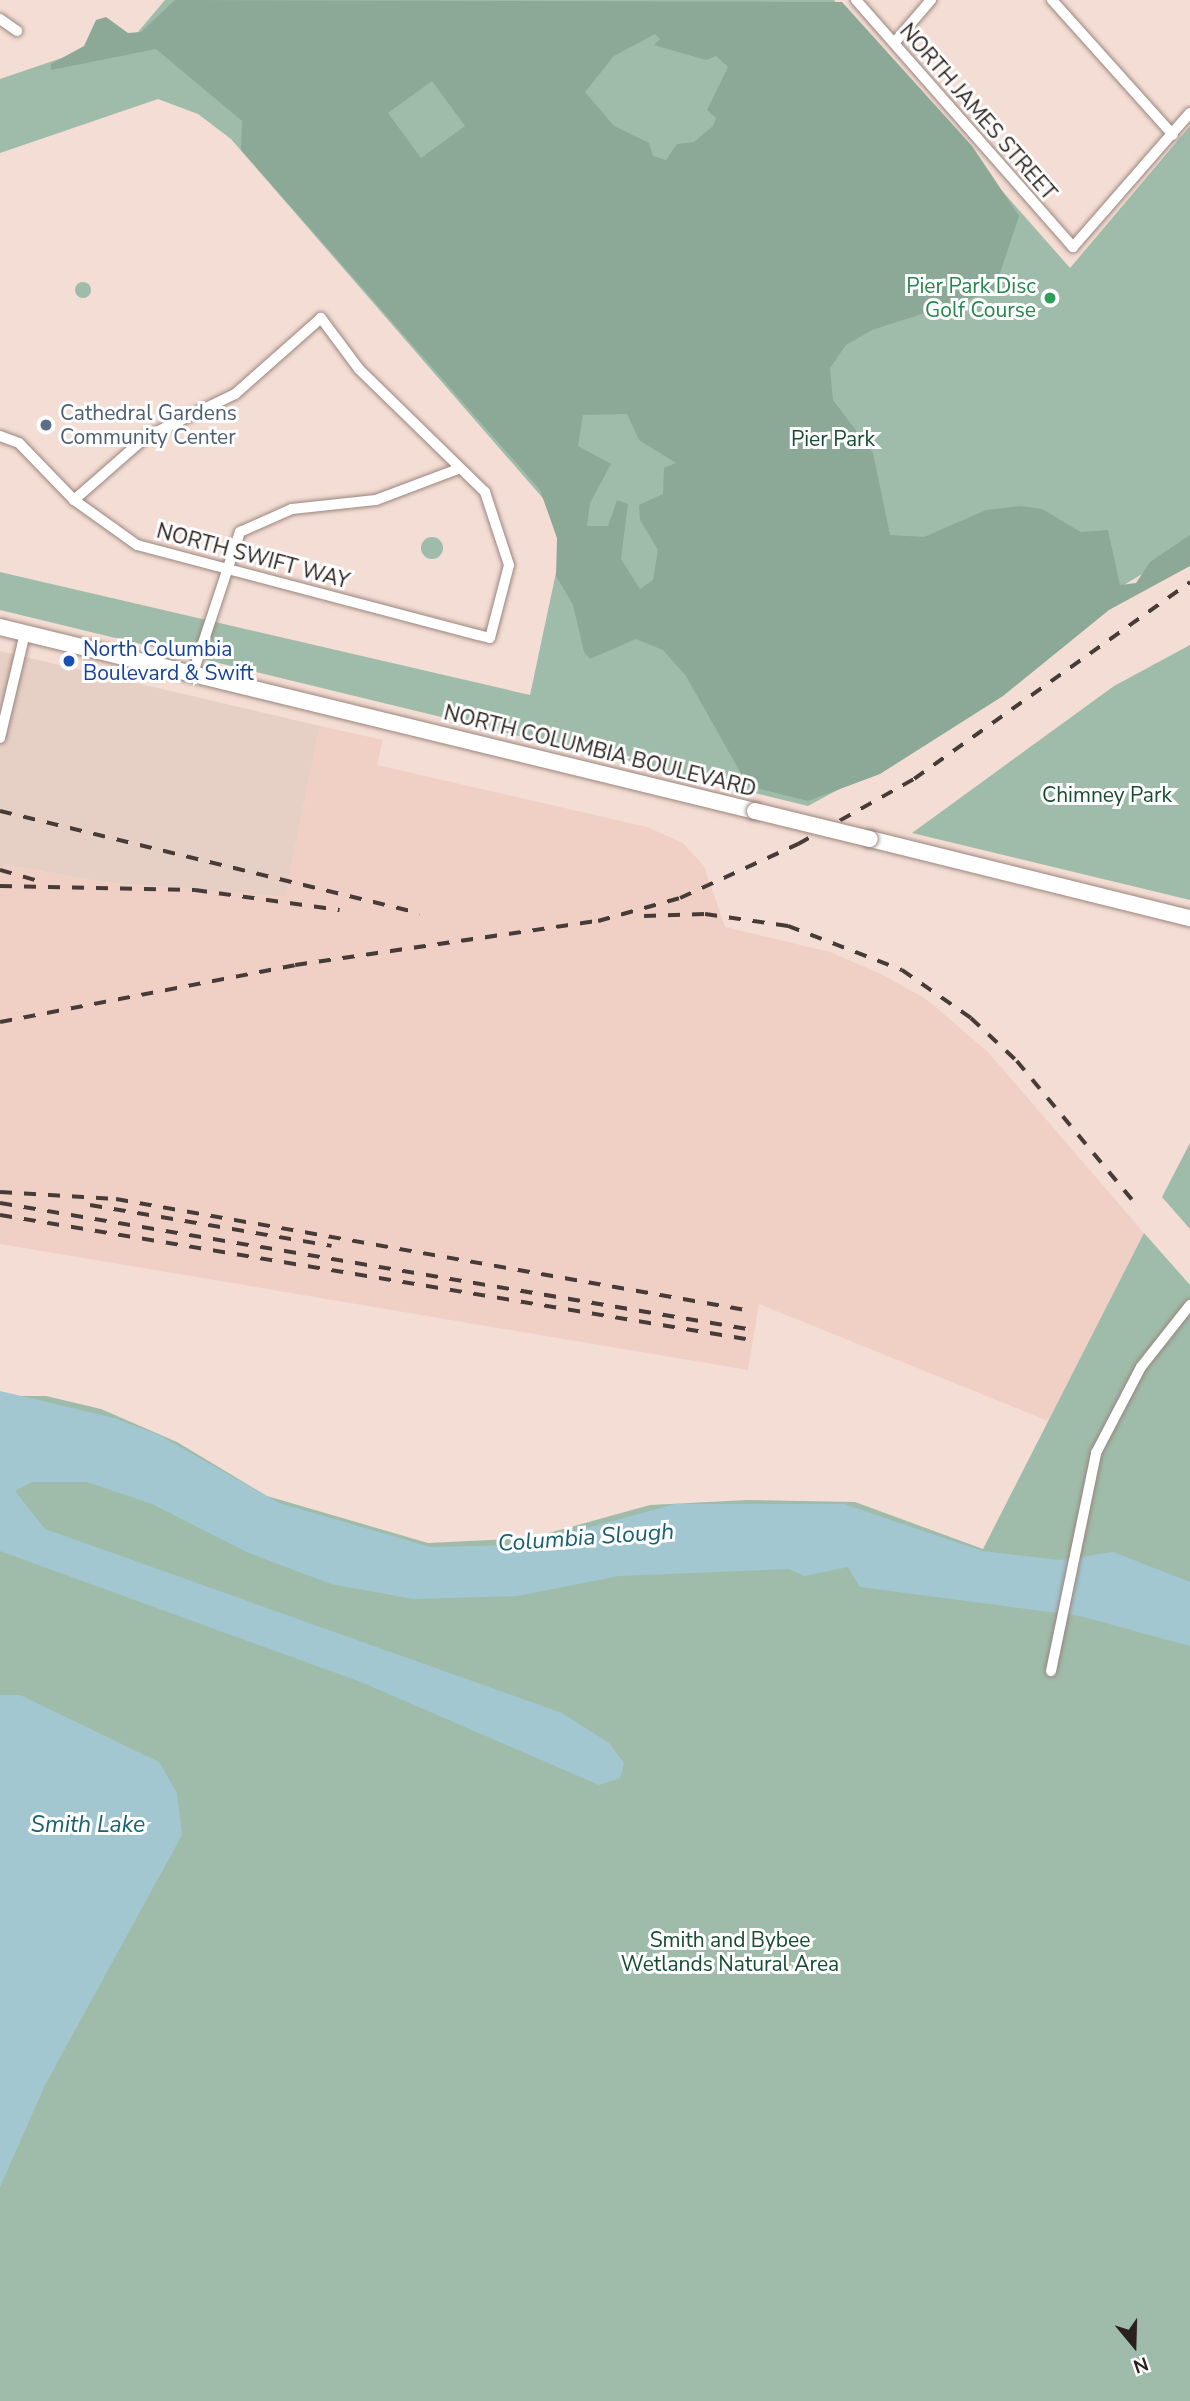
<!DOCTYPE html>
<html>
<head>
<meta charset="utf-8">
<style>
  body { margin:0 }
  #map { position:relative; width:1190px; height:2401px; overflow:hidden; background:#f4ddd4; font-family:"Nunito Sans",sans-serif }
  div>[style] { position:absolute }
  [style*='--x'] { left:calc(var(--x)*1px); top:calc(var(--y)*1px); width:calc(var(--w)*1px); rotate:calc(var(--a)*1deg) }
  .industrial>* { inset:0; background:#e6cfc5 }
  .built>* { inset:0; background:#f0d0c5 }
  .green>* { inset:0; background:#9fbcaa }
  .round { border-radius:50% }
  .forest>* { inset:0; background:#8ca998 }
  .water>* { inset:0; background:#a3c7d1 }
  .roads { filter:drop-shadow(0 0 2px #9a857d) drop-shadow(0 0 2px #9a857d) }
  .street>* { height:10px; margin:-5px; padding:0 5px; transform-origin:5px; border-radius:5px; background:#fff }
  .secondary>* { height:16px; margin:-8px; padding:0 8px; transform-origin:8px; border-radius:8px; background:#fff }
  .rail>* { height:3.5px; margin-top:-1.75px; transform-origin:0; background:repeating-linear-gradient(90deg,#463b37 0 12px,transparent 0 24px) }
  .bridges { filter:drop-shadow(0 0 2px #9a857d) drop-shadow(0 0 2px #9a857d) }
  .secondary-bridge>* { height:16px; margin:-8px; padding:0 8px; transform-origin:8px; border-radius:8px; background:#fff }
  .dots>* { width:19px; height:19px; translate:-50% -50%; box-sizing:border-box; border:4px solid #fff; border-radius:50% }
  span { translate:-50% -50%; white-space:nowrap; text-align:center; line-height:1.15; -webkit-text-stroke:6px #fff; paint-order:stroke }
  .street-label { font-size:21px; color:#2a211e }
  .leisure-label { font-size:21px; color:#27864d }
  .right { translate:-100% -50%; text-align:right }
  .service-label { font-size:21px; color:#4e5e75 }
  .left { translate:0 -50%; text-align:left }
  .park-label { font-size:21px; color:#174b32 }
  .transit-label { font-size:21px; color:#164399 }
  .water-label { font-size:23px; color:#196070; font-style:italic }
  .north { position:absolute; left:1099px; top:2310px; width:70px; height:70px; -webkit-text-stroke:5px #fff; paint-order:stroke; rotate:161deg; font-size:19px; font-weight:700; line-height:28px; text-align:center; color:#2a211e }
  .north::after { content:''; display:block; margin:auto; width:24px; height:32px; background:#2a211e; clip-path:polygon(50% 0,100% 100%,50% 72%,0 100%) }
</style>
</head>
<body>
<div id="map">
  <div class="industrial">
    <div style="clip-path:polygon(0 651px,320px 726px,285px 897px,102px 882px,5px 865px,0 870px)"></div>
  </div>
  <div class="built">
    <div style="clip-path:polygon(320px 726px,383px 740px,377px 765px,647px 827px,683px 843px,704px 866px,725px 927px,830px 952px,881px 974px,926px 999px,988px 1052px,1144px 1233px,1048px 1421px,759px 1304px,748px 1370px,0 1244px,0 870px,4px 865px,102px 882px,285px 897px)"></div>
  </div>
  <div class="green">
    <div style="clip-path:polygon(165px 0,834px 0,1070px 268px,1190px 126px,1190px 546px,1127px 583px,854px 781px,808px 806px,0 610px,0 572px,530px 695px,557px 568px,557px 538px,547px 503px,231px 139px,198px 114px,158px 99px,0 153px,0 79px,138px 32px)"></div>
    <div class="round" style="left:75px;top:282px;width:16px;height:16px"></div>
    <div class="round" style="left:421px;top:537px;width:22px;height:22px"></div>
    <div style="clip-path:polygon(1190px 645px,1190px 900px,912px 833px,1114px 686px)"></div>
    <div style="clip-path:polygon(1190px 1143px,1190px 1229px,1162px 1197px)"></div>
    <div style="clip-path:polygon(1144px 1233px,1190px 1285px,1190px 2401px,0 2401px,0 1396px,46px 1396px,101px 1409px,177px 1442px,267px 1496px,428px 1543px,531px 1538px,650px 1505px,747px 1500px,855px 1502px,983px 1549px)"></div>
  </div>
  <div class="forest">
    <div style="clip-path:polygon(evenodd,175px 0,842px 2px,972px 146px,1019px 216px,994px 291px,872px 330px,846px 345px,830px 368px,833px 400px,873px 453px,890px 535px,924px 537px,986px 510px,1021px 506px,1042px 509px,1081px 532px,1108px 530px,1120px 585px,1136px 583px,1150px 562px,1190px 535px,1190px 566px,1109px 610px,1003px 696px,880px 774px,808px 801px,748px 786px,686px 676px,663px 650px,636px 639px,590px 659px,584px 652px,573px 605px,556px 576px,557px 538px,540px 490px,241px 150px,242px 121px,156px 49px,51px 70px,51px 64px,84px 46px,96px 20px,106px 17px,128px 33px,141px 32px,175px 0,655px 34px,660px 39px,654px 45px,706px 60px,716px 56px,728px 67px,707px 110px,716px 118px,713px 126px,694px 142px,677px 144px,666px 160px,653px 156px,649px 143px,614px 126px,585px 92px,614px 56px,655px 34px,175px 0,432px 81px,465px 126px,421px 158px,388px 113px,432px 81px,175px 0,627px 414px,639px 440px,676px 463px,664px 468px,663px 494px,639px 505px,640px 520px,658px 550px,653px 580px,640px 589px,621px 559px,628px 504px,617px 500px,608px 526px,587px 526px,590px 503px,611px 464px,578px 446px,583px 415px,627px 414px)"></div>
  </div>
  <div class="water">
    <div style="clip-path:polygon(0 1391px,114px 1418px,159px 1435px,279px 1503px,430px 1547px,525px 1545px,675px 1504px,844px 1504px,982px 1551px,1060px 1560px,1113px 1552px,1190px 1582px,1190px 1646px,1080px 1616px,860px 1587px,848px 1567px,804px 1576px,789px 1569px,619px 1576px,517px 1596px,413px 1599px,331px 1584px,249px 1553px,152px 1504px,87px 1482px,32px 1482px,15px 1491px,45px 1529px,562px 1713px,609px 1743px,624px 1763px,620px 1778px,599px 1785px,361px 1682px,0 1551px)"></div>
    <div style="clip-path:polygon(0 1695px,20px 1695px,159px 1762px,177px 1793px,182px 1835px,45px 2085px,0 2187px)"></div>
  </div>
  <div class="roads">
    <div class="street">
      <div style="--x:856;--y:0;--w:329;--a:48.7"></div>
      <div style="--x:1073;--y:247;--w:178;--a:-48.9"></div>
      <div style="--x:1052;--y:0;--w:181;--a:48.1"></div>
      <div style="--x:0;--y:19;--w:21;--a:35"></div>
      <div style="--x:894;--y:43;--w:57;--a:-49.3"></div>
      <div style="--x:0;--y:436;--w:20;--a:20"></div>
      <div style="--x:19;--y:443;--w:79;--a:46"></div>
      <div style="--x:74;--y:500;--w:77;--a:35.5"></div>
      <div style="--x:137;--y:545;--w:353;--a:14.8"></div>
      <div style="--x:478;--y:635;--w:12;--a:14"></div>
      <div style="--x:490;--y:638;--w:75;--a:-75.4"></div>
      <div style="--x:509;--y:565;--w:77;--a:-108.2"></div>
      <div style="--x:485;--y:492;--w:176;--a:-135.7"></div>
      <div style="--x:359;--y:369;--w:64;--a:-126.7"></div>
      <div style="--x:321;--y:318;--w:115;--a:138.5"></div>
      <div style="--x:235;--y:394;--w:99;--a:154.2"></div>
      <div style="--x:146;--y:437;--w:96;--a:138.8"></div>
      <div style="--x:193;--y:673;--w:149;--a:-71.6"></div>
      <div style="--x:240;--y:532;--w:57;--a:-23.9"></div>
      <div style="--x:292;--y:509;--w:84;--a:-6.1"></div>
      <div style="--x:376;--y:500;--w:88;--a:-20.7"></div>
      <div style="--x:0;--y:738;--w:108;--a:-76.6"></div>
      <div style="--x:1051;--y:1671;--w:223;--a:-78.3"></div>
      <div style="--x:1096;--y:1453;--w:97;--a:-62.4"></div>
      <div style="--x:1141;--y:1367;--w:79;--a:-51.7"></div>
    </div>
    <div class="secondary">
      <div style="--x:0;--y:627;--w:777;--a:13.7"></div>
      <div style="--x:870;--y:839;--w:330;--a:13.9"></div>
    </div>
  </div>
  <div class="rail">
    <div style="--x:0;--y:811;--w:432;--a:13.7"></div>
    <div style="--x:0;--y:870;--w:37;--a:16"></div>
    <div style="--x:0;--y:886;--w:195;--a:1.2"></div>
    <div style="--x:195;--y:890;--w:146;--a:7.9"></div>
    <div style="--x:644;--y:916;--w:61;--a:-1.9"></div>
    <div style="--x:705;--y:914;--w:84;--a:8.2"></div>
    <div style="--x:788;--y:926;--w:122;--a:21.1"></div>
    <div style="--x:902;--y:970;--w:84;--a:34.8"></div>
    <div style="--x:971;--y:1018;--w:63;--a:43.1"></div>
    <div style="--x:1017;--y:1061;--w:192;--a:50.3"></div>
    <div style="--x:0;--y:1022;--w:300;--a:-10.9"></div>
    <div style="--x:295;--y:965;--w:306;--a:-8.3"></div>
    <div style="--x:598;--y:921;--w:85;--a:-15.7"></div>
    <div style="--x:680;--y:898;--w:130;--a:-24.6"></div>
    <div style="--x:798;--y:844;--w:133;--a:-29.3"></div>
    <div style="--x:914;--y:779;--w:339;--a:-35.5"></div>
    <div style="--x:0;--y:1192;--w:116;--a:3.5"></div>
    <div style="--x:116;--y:1199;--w:645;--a:10"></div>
    <div style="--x:0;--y:1203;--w:758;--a:9.57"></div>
    <div style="--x:90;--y:1205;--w:245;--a:9.6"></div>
    <div style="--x:0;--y:1215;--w:756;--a:9.44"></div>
  </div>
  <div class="bridges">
    <div class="secondary-bridge">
      <div style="--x:755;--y:811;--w:118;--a:13.7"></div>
    </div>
  </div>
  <div class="dots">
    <div style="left:1050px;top:298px;background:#2e9e5b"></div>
    <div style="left:46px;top:425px;background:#5c6f8a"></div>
    <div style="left:69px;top:661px;background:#1a4fb4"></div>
  </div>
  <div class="street-label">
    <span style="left:978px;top:112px;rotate:49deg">NORTH JAMES STREET</span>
    <span style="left:253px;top:556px;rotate:15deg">NORTH SWIFT WAY</span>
    <span style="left:600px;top:751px;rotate:14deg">NORTH COLUMBIA BOULEVARD</span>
  </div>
  <div class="leisure-label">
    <span class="right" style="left:1036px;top:298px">Pier Park Disc<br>Golf Course</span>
  </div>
  <div class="service-label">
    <span class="left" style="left:60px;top:425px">Cathedral Gardens<br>Community Center</span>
  </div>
  <div class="park-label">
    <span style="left:833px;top:439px">Pier Park</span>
    <span style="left:1107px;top:795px">Chimney Park</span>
    <span style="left:730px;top:1952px">Smith and Bybee<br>Wetlands Natural Area</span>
  </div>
  <div class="transit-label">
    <span class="left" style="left:83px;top:661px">North Columbia<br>Boulevard &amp; Swift</span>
  </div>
  <div class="water-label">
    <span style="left:586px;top:1538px;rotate:-4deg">Columbia Slough</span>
    <span style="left:88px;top:1825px">Smith Lake</span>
  </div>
  <div class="north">N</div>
</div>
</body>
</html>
